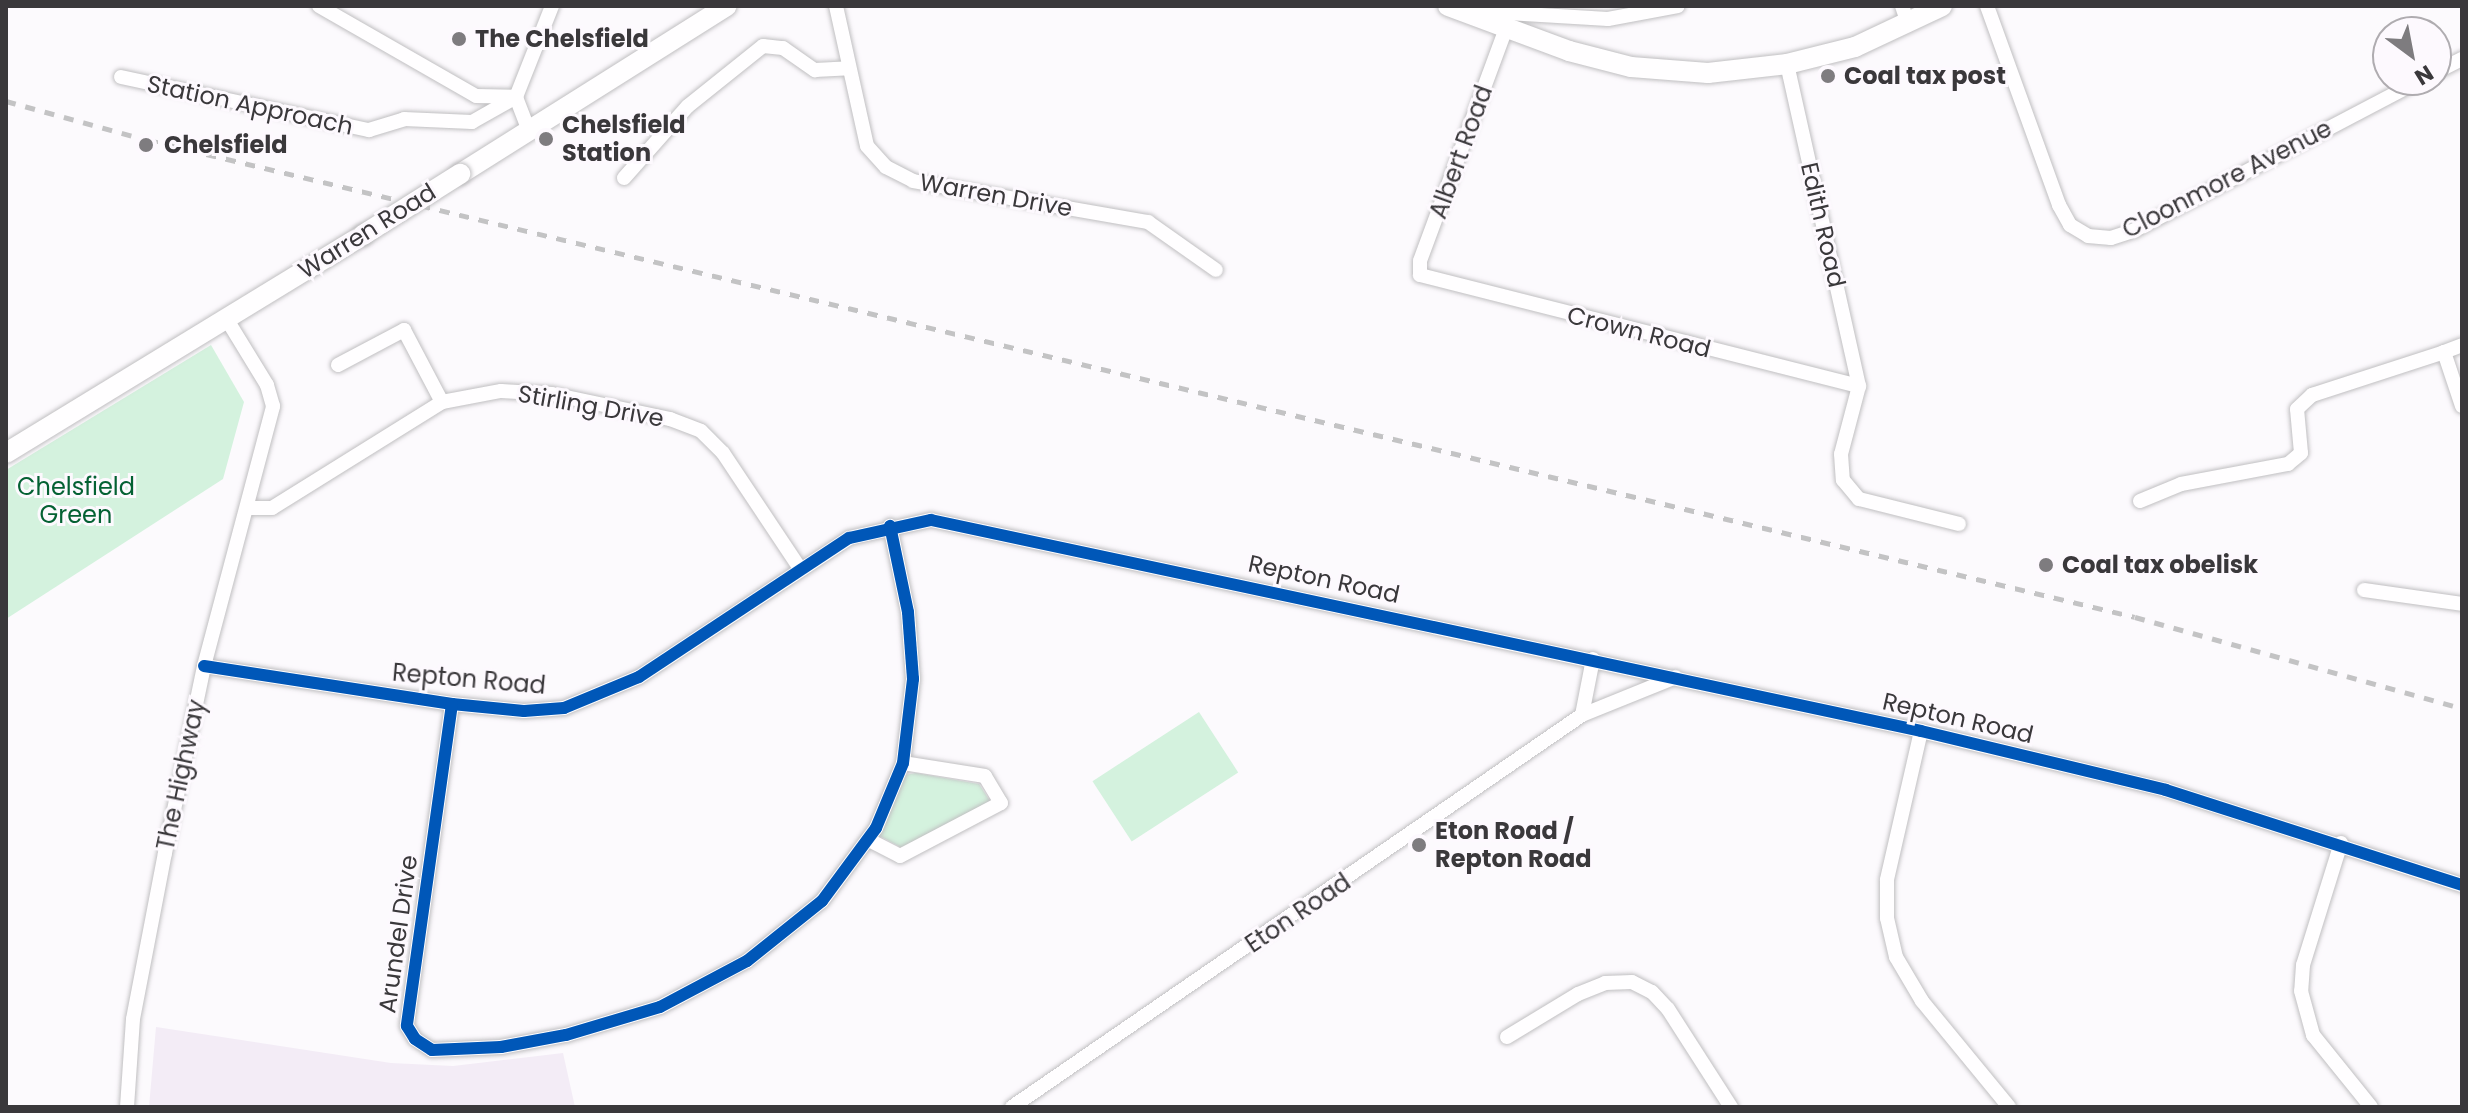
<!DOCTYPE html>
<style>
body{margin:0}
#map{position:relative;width:2468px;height:1113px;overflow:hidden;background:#fcfafd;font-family:Poppins,sans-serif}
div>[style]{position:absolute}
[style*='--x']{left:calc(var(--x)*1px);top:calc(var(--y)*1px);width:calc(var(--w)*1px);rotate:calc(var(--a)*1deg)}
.built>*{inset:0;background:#f3ecf6}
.green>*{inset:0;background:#d4f2de;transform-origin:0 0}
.roads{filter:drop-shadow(0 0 2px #c0bfc1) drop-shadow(0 0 2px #c0bfc1)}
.street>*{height:14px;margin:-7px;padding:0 7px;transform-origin:7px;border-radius:7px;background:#fffeff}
.secondary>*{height:20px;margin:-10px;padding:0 10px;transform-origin:10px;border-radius:10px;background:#fffeff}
.rail>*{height:5px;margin-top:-2.5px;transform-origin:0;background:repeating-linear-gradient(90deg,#c3c3c4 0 10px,transparent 0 20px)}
.bridges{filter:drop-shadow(0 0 2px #c0bfc1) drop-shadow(0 0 2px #c0bfc1)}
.secondary-bridge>*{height:20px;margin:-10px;padding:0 10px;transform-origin:10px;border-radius:10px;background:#fffeff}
.cycleway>*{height:12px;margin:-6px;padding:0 6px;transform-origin:6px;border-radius:6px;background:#0057b8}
.dots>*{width:22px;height:22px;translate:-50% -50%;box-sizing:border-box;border:4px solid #fdf9fe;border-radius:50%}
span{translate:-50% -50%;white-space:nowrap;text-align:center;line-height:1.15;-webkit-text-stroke:6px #fdf9fe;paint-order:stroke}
.poi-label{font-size:24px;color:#3a383b;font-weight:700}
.left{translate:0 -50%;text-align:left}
.street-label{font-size:24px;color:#3a383b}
.park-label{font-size:24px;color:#046133}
.frame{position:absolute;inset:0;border:8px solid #3a383b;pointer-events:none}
.north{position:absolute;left:2372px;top:16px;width:80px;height:80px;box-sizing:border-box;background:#fdf9fe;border:2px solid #afacb0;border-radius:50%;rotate:148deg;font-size:22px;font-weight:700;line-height:32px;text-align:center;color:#3a383b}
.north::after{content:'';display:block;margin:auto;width:28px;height:36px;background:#7e7c7f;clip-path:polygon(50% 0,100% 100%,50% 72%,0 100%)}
</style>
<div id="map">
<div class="built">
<i style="clip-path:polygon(156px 1027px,391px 1063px,453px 1066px,563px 1053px,575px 1107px,149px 1107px)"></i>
</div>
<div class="green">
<i style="clip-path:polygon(211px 345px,244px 402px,223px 479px,6px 619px,6px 470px)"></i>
<i style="left:1199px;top:712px;width:72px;height:127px;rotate:57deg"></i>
<i style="clip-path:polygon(916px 773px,979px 784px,990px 801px,904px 849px,876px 834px,904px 775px)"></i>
</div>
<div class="roads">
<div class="street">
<i style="--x:319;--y:6;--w:181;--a:29.8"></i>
<i style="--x:476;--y:96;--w:39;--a:1"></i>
<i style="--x:836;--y:6;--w:143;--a:77.5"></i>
<i style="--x:867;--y:146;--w:28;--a:48"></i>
<i style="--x:886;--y:167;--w:30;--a:27"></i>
<i style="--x:913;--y:181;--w:239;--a:9.9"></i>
<i style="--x:1148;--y:222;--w:83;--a:35.2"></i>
<i style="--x:1902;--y:6;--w:18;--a:71"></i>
<i style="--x:1987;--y:6;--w:212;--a:70.1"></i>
<i style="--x:2059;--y:205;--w:23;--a:61"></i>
<i style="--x:2070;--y:225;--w:21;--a:31"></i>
<i style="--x:2088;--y:236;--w:23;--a:5"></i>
<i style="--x:2111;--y:238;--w:25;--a:-18"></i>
<i style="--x:2135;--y:230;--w:323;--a:-27.7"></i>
<i style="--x:1474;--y:11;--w:134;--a:3.4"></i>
<i style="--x:1608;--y:19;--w:71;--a:-10.5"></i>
<i style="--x:1505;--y:31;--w:245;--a:110.3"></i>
<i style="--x:1420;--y:261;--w:14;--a:90"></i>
<i style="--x:1420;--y:275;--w:453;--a:14.2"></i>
<i style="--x:1787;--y:64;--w:330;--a:77.4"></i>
<i style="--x:1859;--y:386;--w:70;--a:104.8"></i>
<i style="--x:1841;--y:454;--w:26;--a:86"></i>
<i style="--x:1843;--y:480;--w:25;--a:50"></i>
<i style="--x:1859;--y:499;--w:103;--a:14"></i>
<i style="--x:2436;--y:72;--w:29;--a:-27"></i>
<i style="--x:121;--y:77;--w:254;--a:12.1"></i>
<i style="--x:369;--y:130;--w:37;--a:-17"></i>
<i style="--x:404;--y:119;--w:68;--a:2.5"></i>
<i style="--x:472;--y:122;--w:51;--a:-29.6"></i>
<i style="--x:529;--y:131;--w:36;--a:-111"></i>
<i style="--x:516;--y:97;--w:98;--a:-68.4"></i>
<i style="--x:624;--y:178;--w:96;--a:-48.4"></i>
<i style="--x:688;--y:106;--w:96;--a:-38.7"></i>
<i style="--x:763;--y:46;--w:20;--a:6"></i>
<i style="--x:783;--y:48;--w:39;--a:35"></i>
<i style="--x:815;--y:70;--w:34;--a:-3"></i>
<i style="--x:2444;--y:352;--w:19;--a:-21"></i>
<i style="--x:338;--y:365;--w:75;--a:-27.9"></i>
<i style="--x:404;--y:330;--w:81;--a:62.2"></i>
<i style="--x:2140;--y:501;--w:44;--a:-22.5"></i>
<i style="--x:2181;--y:484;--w:109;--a:-10.6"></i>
<i style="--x:2288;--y:464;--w:17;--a:-40"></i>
<i style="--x:2301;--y:453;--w:44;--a:-95.2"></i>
<i style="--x:2297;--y:409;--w:21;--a:-43"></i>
<i style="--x:2312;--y:395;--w:139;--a:-18"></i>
<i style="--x:2444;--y:352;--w:57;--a:71.6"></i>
<i style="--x:248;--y:508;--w:24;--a:0"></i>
<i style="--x:272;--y:508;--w:200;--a:-31.9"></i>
<i style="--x:442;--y:402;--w:60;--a:-10.6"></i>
<i style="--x:501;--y:391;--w:51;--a:3.4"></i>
<i style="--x:552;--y:394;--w:121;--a:12"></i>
<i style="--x:670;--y:419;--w:33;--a:21"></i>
<i style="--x:701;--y:431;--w:31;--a:45"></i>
<i style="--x:723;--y:453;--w:137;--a:56.3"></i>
<i style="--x:2364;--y:590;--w:99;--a:8.1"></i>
<i style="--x:204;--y:666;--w:251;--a:8.7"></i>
<i style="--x:452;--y:704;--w:72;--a:5.6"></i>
<i style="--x:524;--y:711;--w:40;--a:-4.3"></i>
<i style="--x:564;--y:708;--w:81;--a:-22.5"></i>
<i style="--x:639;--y:677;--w:252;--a:-33.5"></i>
<i style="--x:849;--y:538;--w:84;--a:-12.4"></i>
<i style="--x:931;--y:520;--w:1012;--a:12.03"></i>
<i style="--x:1921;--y:731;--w:252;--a:13.5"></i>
<i style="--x:2166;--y:790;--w:311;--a:17.8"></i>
<i style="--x:452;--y:704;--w:325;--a:98"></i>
<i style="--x:407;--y:1026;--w:15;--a:58"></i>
<i style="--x:415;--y:1039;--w:20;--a:33"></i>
<i style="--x:432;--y:1050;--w:69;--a:-2.5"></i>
<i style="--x:501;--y:1047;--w:66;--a:-10.5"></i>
<i style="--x:566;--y:1035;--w:98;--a:-16.6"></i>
<i style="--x:660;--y:1007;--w:98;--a:-27.9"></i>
<i style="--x:747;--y:961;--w:96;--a:-38.7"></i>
<i style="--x:822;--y:901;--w:91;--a:-53.5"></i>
<i style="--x:876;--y:828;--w:70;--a:-67.4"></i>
<i style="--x:903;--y:763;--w:85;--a:-83.2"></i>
<i style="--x:913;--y:679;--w:67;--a:-94.3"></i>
<i style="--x:908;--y:612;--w:88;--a:-101.8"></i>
<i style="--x:1582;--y:715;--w:57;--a:-78.9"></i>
<i style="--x:1921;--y:731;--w:153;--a:102.9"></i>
<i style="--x:1887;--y:880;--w:38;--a:90"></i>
<i style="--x:1887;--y:918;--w:40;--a:77"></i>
<i style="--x:1896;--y:957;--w:51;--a:59.4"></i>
<i style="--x:1922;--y:1001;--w:137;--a:50.6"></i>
<i style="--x:869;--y:840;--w:35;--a:27"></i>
<i style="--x:900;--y:856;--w:114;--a:-27.7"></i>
<i style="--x:1001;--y:803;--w:31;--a:-121"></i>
<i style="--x:985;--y:776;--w:83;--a:-171"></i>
<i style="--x:2341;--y:843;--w:128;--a:107.3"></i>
<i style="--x:2303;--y:965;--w:26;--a:94"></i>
<i style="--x:2301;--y:991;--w:46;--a:74.7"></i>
<i style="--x:2313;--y:1035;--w:92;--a:51.1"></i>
<i style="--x:1507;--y:1037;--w:83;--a:-31.2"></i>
<i style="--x:1578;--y:994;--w:29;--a:-22"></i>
<i style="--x:1605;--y:983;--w:27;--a:-2"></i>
<i style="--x:1632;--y:982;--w:22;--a:27"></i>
<i style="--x:1652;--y:992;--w:23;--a:47"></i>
<i style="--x:1668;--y:1009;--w:117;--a:57.3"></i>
<i style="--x:127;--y:1107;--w:88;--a:-86.1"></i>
<i style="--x:133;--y:1019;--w:169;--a:-79.1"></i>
<i style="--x:165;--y:853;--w:191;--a:-78.2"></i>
<i style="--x:204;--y:666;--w:269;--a:-75.1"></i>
<i style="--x:273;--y:406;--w:22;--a:-106"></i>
<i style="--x:267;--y:385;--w:79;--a:-121.5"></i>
<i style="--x:1012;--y:1107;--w:692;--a:-34.52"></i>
<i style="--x:1582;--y:715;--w:101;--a:-22"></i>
</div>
<div class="secondary">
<i style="--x:1448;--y:6;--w:129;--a:20.4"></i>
<i style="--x:1569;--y:51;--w:64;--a:14.5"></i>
<i style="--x:1631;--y:67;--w:77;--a:4.5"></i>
<i style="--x:1708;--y:73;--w:80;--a:-6.5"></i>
<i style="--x:1787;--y:64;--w:70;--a:-14"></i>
<i style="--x:1855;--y:47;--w:96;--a:-25.2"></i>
<i style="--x:460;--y:174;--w:315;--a:-32.2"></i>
<i style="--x:6;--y:453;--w:418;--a:-31.4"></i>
</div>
</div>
<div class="rail">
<i style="--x:6;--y:101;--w:147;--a:15.4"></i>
<i style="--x:148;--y:140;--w:2043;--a:13.5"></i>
<i style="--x:2135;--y:617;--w:339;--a:15.6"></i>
</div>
<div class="bridges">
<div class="secondary-bridge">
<i style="--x:363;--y:235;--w:115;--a:-32.2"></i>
</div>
</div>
<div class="cycleway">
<i style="--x:204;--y:666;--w:251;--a:8.7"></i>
<i style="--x:452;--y:704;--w:72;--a:5.6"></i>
<i style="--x:524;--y:711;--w:40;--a:-4.3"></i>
<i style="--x:564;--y:708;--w:81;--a:-22.5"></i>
<i style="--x:639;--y:677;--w:252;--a:-33.5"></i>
<i style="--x:849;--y:538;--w:84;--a:-12.4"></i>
<i style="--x:931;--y:520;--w:1012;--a:12.03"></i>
<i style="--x:1921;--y:731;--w:252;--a:13.5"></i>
<i style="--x:2166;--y:790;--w:311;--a:17.8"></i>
<i style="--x:452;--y:704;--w:325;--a:98"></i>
<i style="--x:407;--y:1026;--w:15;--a:58"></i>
<i style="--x:415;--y:1039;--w:20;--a:33"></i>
<i style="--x:432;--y:1050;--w:69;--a:-2.5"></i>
<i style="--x:501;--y:1047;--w:66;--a:-10.5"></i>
<i style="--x:566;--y:1035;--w:98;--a:-16.6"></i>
<i style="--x:660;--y:1007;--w:98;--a:-27.9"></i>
<i style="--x:747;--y:961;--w:96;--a:-38.7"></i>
<i style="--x:822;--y:901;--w:91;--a:-53.5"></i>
<i style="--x:876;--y:828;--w:70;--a:-67.4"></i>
<i style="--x:903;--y:763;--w:85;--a:-83.2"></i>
<i style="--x:913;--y:679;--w:67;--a:-94.3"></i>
<i style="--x:908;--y:612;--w:88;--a:-101.8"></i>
</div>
<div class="dots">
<i style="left:459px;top:39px;background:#7e7c7f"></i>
<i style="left:1828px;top:76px;background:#7e7c7f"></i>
<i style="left:546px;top:139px;background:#7e7c7f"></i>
<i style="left:146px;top:145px;background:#7e7c7f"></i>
<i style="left:2046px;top:565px;background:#7e7c7f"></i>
<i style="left:1419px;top:845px;background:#7e7c7f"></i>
</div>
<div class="poi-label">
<span class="left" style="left:475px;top:39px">The Chelsfield</span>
<span class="left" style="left:1844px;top:76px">Coal tax post</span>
<span class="left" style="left:562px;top:139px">Chelsfield<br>Station</span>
<span class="left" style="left:164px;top:145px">Chelsfield</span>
<span class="left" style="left:2062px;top:565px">Coal tax obelisk</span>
<span class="left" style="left:1435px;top:845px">Eton Road /<br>Repton Road</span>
</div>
<div class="street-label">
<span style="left:250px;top:105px;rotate:12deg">Station Approach</span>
<span style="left:1461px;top:152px;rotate:-70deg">Albert Road</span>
<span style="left:2227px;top:179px;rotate:-27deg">Cloonmore Avenue</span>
<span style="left:996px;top:195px;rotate:10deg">Warren Drive</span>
<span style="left:1823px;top:225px;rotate:77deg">Edith Road</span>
<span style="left:367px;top:231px;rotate:-32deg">Warren Road</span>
<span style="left:1639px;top:332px;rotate:14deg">Crown Road</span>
<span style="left:591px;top:406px;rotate:10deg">Stirling Drive</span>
<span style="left:1324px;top:579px;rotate:12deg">Repton Road</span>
<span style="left:469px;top:679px;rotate:5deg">Repton Road</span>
<span style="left:1958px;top:718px;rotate:13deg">Repton Road</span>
<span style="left:181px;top:775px;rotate:-78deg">The Highway</span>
<span style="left:1298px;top:913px;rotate:-34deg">Eton Road</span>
<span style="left:398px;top:934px;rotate:-82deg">Arundel Drive</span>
</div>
<div class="park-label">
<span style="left:76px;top:501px">Chelsfield<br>Green</span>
</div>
<div class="frame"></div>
<div class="north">N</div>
</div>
